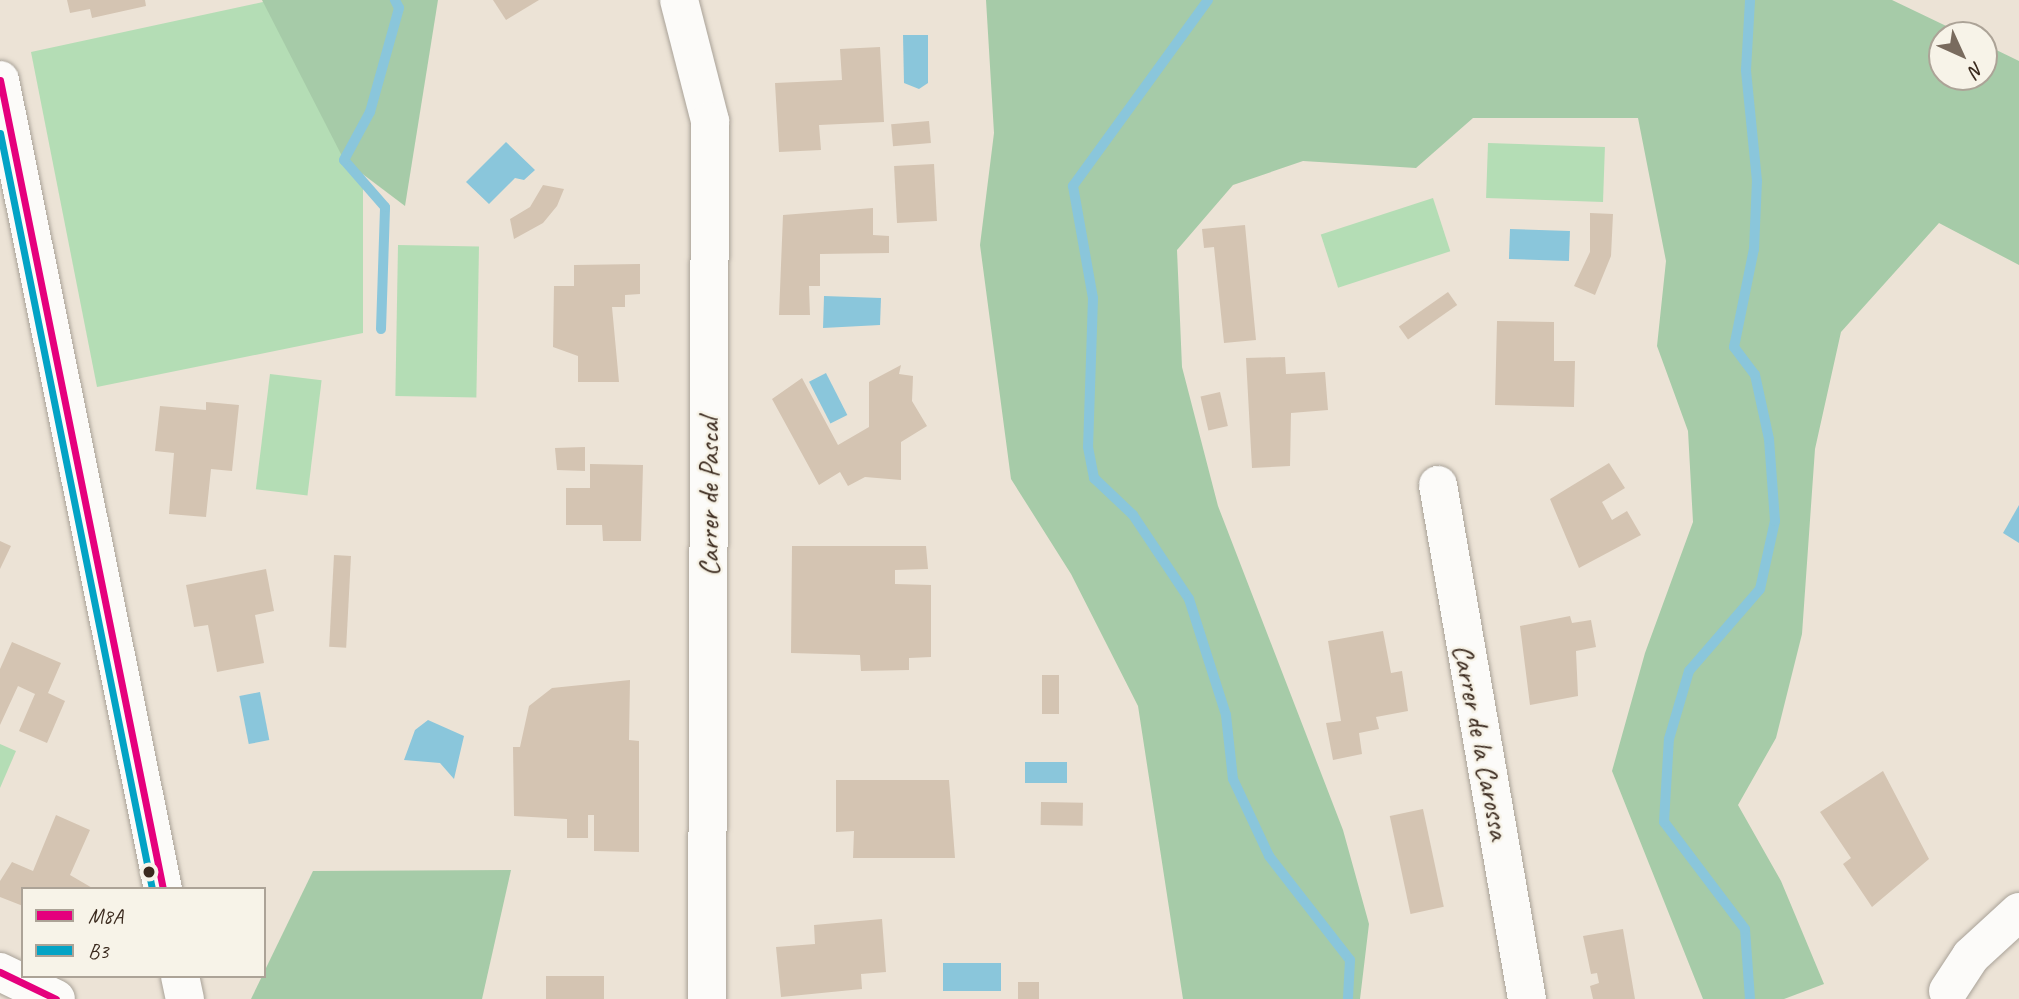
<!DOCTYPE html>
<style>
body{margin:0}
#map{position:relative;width:2019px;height:999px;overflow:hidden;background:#ece3d6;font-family:Caveat,sans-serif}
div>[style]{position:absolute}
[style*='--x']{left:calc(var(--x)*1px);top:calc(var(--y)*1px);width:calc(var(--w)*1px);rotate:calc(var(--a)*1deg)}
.green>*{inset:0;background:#b4ddb5;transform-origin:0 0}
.forest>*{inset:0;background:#a6cba8}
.water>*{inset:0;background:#8ac6db;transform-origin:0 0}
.stream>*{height:10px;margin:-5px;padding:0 5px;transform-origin:5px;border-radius:5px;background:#8ac6db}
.building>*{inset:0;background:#d4c4b2;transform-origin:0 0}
.roads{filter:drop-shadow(0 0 2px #a9a298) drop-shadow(0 0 2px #a9a298)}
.minor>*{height:38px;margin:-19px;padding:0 19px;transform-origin:19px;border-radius:19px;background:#fcfbf9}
.bus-1>*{height:7px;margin:-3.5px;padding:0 3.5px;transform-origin:3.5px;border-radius:3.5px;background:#e5007d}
.bus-2>*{height:7px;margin:-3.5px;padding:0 3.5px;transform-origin:3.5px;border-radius:3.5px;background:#03a3c5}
.dots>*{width:19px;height:19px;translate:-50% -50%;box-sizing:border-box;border:4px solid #f7f3e8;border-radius:50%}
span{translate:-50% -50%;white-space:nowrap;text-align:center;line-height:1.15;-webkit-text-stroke:5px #f7f3e8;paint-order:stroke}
.street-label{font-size:28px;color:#3b2a1e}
.legend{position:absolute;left:21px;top:887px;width:245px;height:91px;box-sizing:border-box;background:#f7f3e8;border:2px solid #aca397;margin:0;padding:9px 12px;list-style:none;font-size:21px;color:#3b2a1e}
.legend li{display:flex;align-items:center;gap:14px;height:35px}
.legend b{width:35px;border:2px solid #aca397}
.north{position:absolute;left:1928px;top:21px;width:70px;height:70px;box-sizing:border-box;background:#f7f3e8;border:2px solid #aca397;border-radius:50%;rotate:135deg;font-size:19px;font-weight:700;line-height:28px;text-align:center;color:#3b2a1e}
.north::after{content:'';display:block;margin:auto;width:24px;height:32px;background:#796b5e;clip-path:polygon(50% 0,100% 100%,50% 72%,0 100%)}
</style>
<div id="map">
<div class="green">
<i style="clip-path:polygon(272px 0,363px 142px,363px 333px,97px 387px,31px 52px)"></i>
<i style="left:1488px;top:143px;width:117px;height:55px;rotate:2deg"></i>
<i style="left:1433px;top:198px;width:56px;height:118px;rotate:72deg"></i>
<i style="left:398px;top:245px;width:81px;height:151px;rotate:1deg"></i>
<i style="left:270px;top:374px;width:52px;height:116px;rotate:7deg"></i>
<i style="clip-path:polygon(0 744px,16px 751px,0 788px)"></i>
</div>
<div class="forest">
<i style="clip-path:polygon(262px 0,438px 0,405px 206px,344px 160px)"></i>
<i style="clip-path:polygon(986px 0,1892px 0,1965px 35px,1942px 35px,1942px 77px,1984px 77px,1984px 44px,2019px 61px,2019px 265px,1939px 223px,1841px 332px,1815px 449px,1802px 634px,1776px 738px,1738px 805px,1781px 881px,1824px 984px,1784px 999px,1703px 999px,1612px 771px,1645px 653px,1693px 522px,1688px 431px,1657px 346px,1666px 261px,1638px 118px,1473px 118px,1416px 168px,1303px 161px,1233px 185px,1177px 250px,1182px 367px,1218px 506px,1343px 830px,1369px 924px,1360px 999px,1183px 999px,1138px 706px,1071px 574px,1011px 479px,980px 245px,994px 133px)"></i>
<i style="clip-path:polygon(511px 870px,482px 999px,251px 999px,313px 871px)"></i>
</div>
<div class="water">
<i style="clip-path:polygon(903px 35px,928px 35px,928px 83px,919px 89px,904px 83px)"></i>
<i style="clip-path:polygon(506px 142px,535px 170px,524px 180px,515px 178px,489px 204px,466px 182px)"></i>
<i style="left:1510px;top:229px;width:60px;height:30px;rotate:2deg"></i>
<i style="clip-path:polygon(824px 296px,881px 298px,880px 325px,823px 328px)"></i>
<i style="left:826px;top:373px;width:47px;height:19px;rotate:63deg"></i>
<i style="clip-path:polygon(2019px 505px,2019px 543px,2003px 533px)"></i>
<i style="left:260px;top:692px;width:49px;height:21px;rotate:79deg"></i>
<i style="clip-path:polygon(428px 720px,464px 736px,454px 779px,440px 763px,404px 760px,415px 730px)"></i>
<i style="left:1025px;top:762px;width:42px;height:21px"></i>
<i style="left:943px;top:963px;width:58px;height:28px"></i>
</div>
<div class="stream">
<i style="--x:1208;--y:0;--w:230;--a:126"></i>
<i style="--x:1073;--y:186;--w:114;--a:79.9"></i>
<i style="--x:1093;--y:298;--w:149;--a:91.9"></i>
<i style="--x:1088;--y:447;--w:32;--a:79"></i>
<i style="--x:1094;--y:478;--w:54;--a:43.5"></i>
<i style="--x:1133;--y:515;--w:101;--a:56.3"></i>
<i style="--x:1189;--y:599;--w:122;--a:72.3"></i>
<i style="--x:1226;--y:715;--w:64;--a:83.8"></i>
<i style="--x:1233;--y:779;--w:85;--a:64.9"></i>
<i style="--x:1269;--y:856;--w:132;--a:52.1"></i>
<i style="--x:1350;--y:960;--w:39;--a:93"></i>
<i style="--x:381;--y:329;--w:122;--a:-88.1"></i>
<i style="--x:385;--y:207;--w:62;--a:-131.1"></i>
<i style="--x:344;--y:160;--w:55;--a:-61.6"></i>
<i style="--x:370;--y:112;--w:108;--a:-74.4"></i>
<i style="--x:399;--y:8;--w:9;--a:-117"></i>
<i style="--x:1750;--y:999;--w:70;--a:-94.1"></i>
<i style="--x:1745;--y:929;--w:134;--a:-127.1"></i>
<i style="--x:1664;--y:822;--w:83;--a:-86.6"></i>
<i style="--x:1669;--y:739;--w:71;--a:-73.6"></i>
<i style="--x:1689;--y:671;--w:108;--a:-49.1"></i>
<i style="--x:1760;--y:589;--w:70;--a:-77.6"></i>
<i style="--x:1775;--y:521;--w:82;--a:-94.2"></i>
<i style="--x:1769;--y:439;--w:66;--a:-102.3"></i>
<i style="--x:1755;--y:375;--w:35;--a:-127"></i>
<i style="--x:1734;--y:347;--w:100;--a:-78.5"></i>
<i style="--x:1754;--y:249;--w:68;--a:-87.5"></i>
<i style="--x:1757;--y:181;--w:112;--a:-95.7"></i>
<i style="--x:1746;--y:70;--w:70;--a:-86.7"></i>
</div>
<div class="building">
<i style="clip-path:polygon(67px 0,145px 0,146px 6px,92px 18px,90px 9px,70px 13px)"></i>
<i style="clip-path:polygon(493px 0,539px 0,506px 20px)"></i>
<i style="clip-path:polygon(880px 47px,884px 122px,819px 125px,821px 150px,779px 152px,775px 83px,842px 80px,840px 49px)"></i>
<i style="left:929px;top:121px;width:22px;height:38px;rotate:85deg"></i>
<i style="left:934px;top:164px;width:57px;height:40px;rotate:87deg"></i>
<i style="clip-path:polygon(543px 185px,564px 189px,557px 206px,543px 223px,514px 239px,510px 219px,530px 207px)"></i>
<i style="clip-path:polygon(873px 208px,873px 235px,889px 236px,889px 253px,820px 254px,820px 286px,809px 286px,810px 315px,779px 315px,783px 215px)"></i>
<i style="clip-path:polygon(1590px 213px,1613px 214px,1611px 256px,1595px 295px,1574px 286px,1590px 252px)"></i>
<i style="clip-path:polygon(1245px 225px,1256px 340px,1224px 343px,1214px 247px,1204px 248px,1202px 229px)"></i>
<i style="clip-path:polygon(640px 264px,640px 294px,625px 295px,625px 307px,612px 307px,619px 382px,578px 382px,578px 356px,553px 347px,554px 286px,574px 286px,574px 265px)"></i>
<i style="left:1448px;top:292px;width:16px;height:60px;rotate:55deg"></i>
<i style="clip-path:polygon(1497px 321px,1554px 322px,1554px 361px,1575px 361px,1574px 407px,1495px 405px)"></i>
<i style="clip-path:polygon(1285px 357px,1286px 374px,1325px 372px,1328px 410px,1291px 413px,1290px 466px,1252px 468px,1246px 358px)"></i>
<i style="clip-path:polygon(901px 365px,899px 374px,913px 376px,912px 401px,927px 426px,901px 442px,901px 480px,865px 477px,848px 486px,840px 472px,819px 485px,772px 399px,802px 378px,838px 445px,869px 427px,869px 382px)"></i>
<i style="left:1220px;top:392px;width:35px;height:20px;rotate:77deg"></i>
<i style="clip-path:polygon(206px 402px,239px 405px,232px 471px,211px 469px,206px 517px,169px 514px,174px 453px,155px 451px,160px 406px,206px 410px)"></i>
<i style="clip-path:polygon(585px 447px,585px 471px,557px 470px,555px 448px)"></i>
<i style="clip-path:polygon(1609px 463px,1625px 488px,1602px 502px,1612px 520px,1627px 511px,1641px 535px,1579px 568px,1550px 499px)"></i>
<i style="clip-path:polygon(590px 464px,643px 465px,641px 541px,603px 541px,602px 525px,566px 525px,566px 488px,590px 488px)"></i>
<i style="clip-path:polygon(0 541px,11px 546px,0 569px)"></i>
<i style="clip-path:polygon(792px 546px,926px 546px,928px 569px,895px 570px,895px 584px,931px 585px,931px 657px,909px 658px,909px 670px,861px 671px,860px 655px,791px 653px)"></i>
<i style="left:334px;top:555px;width:17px;height:92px;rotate:3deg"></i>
<i style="clip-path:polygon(266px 569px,274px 611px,255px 615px,264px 663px,217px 672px,208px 625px,194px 627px,186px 585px)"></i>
<i style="clip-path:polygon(1570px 616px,1572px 623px,1591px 620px,1596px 647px,1576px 651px,1578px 696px,1530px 705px,1520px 626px)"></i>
<i style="clip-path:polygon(1383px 631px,1391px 673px,1402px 671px,1408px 711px,1376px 717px,1379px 729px,1359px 733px,1362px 754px,1333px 760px,1326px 723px,1341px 721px,1328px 641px)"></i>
<i style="clip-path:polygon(12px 642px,61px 663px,48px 693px,65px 701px,47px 743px,19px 731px,35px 694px,18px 686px,0 725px,0 669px)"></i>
<i style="left:1042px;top:675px;width:17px;height:39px"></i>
<i style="clip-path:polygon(630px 680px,629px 740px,639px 741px,639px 852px,594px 851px,594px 815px,588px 815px,588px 838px,567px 838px,567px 819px,514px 816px,513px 747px,520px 747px,529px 706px,552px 688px)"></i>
<i style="clip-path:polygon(1883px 771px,1929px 859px,1872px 907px,1843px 864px,1851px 858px,1820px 812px)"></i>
<i style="clip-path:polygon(836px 780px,949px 780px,955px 858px,853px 858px,854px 831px,836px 832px)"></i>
<i style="left:1041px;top:802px;width:42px;height:23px;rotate:1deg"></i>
<i style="left:1423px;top:809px;width:100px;height:34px;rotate:78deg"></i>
<i style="clip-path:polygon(56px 815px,90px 830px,70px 875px,94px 889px,23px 889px,23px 906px,0 897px,0 881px,12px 862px,33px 871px)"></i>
<i style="clip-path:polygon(882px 919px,886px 972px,861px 974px,862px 989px,781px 997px,776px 947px,815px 944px,814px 925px)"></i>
<i style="clip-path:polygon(1623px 929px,1635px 999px,1593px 999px,1590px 986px,1599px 983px,1597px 973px,1591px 974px,1583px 936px)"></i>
<i style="left:546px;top:976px;width:58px;height:23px"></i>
<i style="left:1018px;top:982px;width:21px;height:17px"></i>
</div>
<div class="roads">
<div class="minor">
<i style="--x:679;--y:0;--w:125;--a:75.6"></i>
<i style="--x:710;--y:121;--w:878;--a:90.2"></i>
<i style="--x:0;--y:80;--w:825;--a:78.61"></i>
<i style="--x:1438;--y:485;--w:522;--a:80.18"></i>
<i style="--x:0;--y:972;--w:62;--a:25.7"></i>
<i style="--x:180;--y:976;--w:24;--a:78"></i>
<i style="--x:1948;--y:991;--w:42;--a:-56.7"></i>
<i style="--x:1971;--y:956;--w:65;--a:-42.5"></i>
</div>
</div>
<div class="bus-1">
<i style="--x:0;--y:80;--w:825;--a:78.61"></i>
<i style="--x:0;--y:972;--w:62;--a:25.7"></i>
</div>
<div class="bus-2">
<i style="--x:0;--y:133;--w:771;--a:78.63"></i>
</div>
<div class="dots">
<i style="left:149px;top:872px;background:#3b2a1e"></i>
</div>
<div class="street-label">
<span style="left:709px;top:497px;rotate:-90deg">Carrer de Pascal</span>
<span style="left:1481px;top:742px;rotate:79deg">Carrer de la Carossa</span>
</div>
<ul class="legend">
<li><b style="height:9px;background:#e5007d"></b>M8A</li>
<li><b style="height:9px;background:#03a3c5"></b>B3</li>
</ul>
<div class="north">N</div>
</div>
